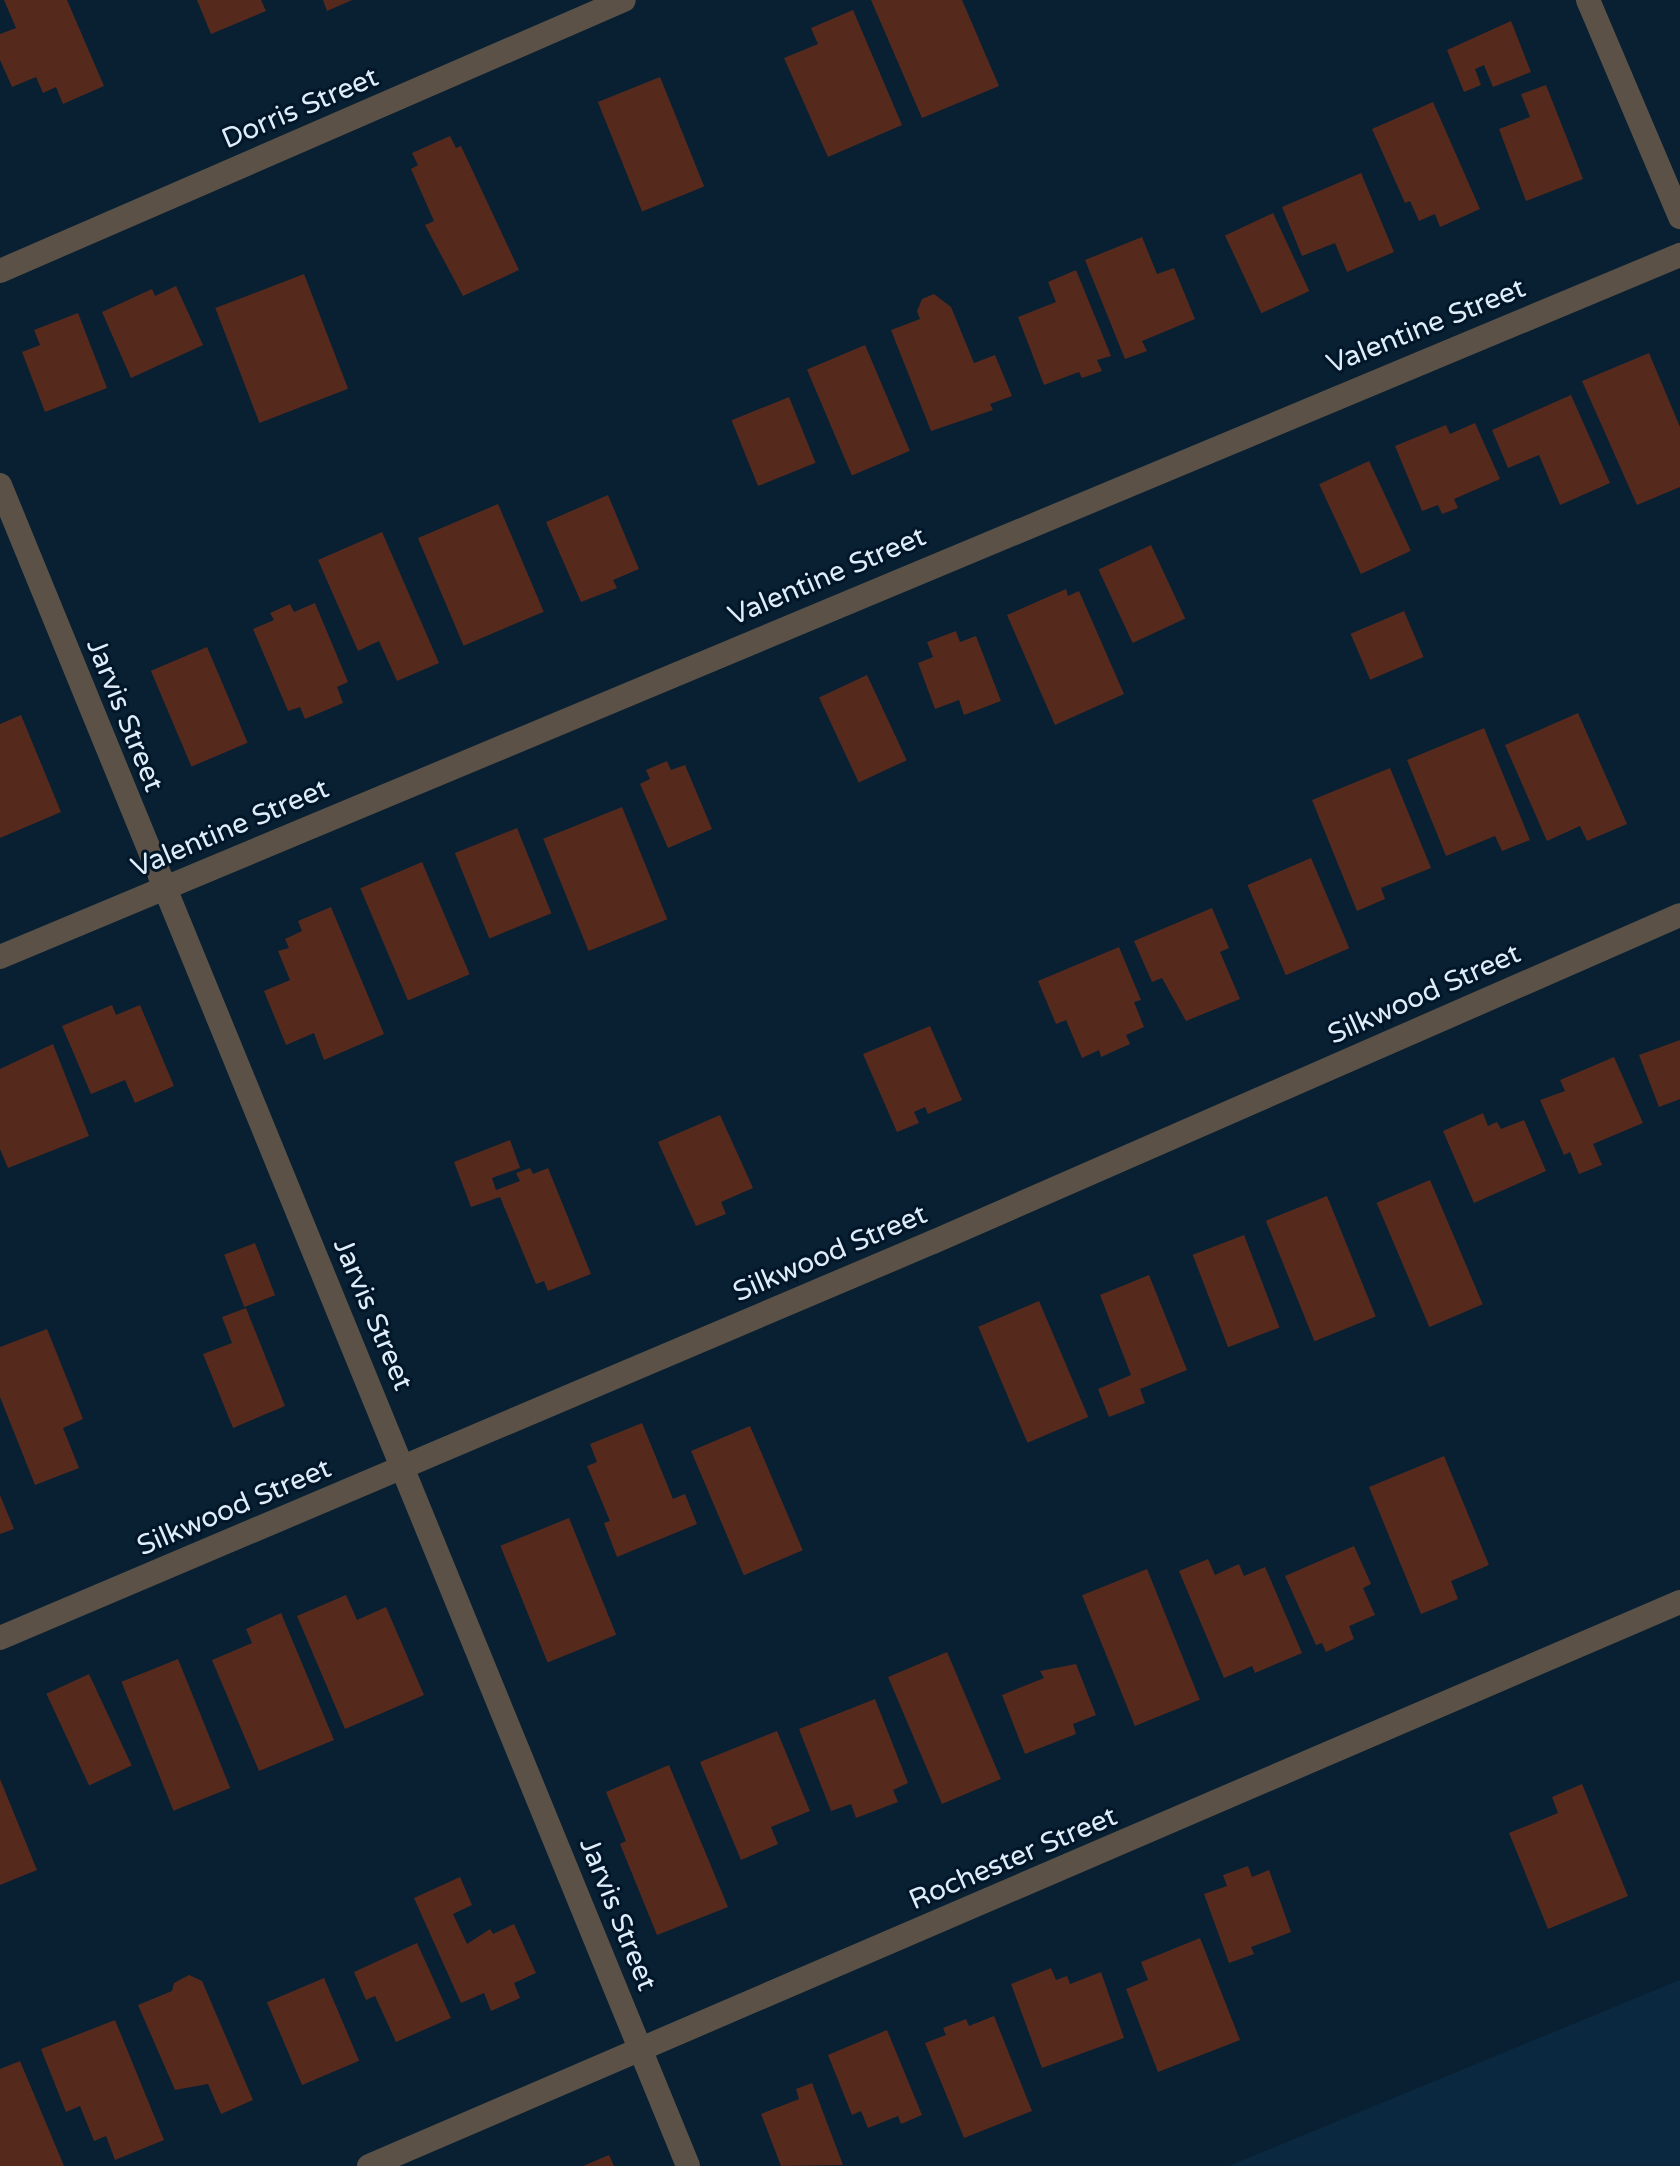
<!DOCTYPE html>
<style>
body{margin:0}
#map{position:relative;width:1680px;height:2166px;overflow:hidden;background:#082032;font-family:"Varela Round",sans-serif}
div>[style]{position:absolute}
[style*='--x']{left:calc(var(--x)*1px);top:calc(var(--y)*1px);width:calc(var(--w)*1px);rotate:calc(var(--a)*1deg)}
.built>*{inset:0;background:#0a2940}
.building>*{inset:0;background:#56291d;transform-origin:0 0}
.minor>*{height:24px;margin:-12px;padding:0 12px;transform-origin:12px;border-radius:12px;background:#5b5147}
span{translate:-50% -50%;white-space:nowrap;text-align:center;line-height:1.15;-webkit-text-stroke:6px #011628;paint-order:stroke}
.street-label{font-size:28px;color:#deedf9}
</style>
<div id="map">
<div class="built">
<i style="clip-path:polygon(1680px 1980px,1680px 2166px,1229px 2166px)"></i>
</div>
<div class="building">
<i style="clip-path:polygon(4px 0,67px 0,104px 86px,63px 104px,56px 87px,43px 93px,36px 77px,12px 87px,0 60px,0 34px,16px 28px)"></i>
<i style="clip-path:polygon(197px 0,261px 0,266px 11px,211px 34px)"></i>
<i style="clip-path:polygon(323px 0,352px 0,327px 11px)"></i>
<i style="clip-path:polygon(871px 0,962px 0,999px 86px,922px 118px)"></i>
<i style="clip-path:polygon(853px 10px,902px 125px,828px 157px,784px 58px,818px 44px,811px 28px)"></i>
<i style="clip-path:polygon(1511px 21px,1531px 72px,1493px 87px,1484px 65px,1475px 69px,1481px 85px,1464px 92px,1447px 50px)"></i>
<i style="left:660px;top:77px;width:118px;height:67px;rotate:68deg"></i>
<i style="clip-path:polygon(1546px 85px,1583px 179px,1526px 201px,1499px 129px,1530px 117px,1521px 94px)"></i>
<i style="clip-path:polygon(1433px 102px,1480px 209px,1440px 227px,1435px 214px,1419px 221px,1410px 201px,1405px 203px,1372px 129px)"></i>
<i style="clip-path:polygon(450px 136px,456px 148px,461px 146px,519px 270px,463px 296px,425px 225px,434px 221px,411px 169px,418px 165px,412px 153px)"></i>
<i style="clip-path:polygon(1361px 173px,1394px 252px,1347px 272px,1335px 243px,1302px 256px,1282px 207px)"></i>
<i style="left:1273px;top:213px;width:86px;height:53px;rotate:65deg"></i>
<i style="clip-path:polygon(1142px 237px,1157px 274px,1174px 268px,1195px 319px,1142px 341px,1147px 351px,1125px 359px,1085px 260px)"></i>
<i style="clip-path:polygon(1076px 270px,1111px 356px,1097px 360px,1102px 371px,1082px 378px,1079px 372px,1044px 385px,1018px 317px,1056px 302px,1048px 282px)"></i>
<i style="left:304px;top:274px;width:123px;height:95px;rotate:69deg"></i>
<i style="clip-path:polygon(176px 286px,203px 345px,131px 378px,102px 312px,152px 289px,155px 296px)"></i>
<i style="clip-path:polygon(934px 294px,951px 307px,974px 363px,995px 355px,1012px 396px,990px 404px,993px 410px,931px 431px,891px 330px,920px 319px,917px 311px,922px 299px)"></i>
<i style="clip-path:polygon(78px 313px,107px 388px,45px 412px,22px 352px,40px 345px,34px 330px)"></i>
<i style="left:865px;top:345px;width:115px;height:63px;rotate:67deg"></i>
<i style="clip-path:polygon(1649px 353px,1680px 427px,1680px 487px,1637px 505px,1582px 381px)"></i>
<i style="clip-path:polygon(1571px 395px,1610px 483px,1560px 505px,1539px 455px,1508px 468px,1492px 430px)"></i>
<i style="left:789px;top:397px;width:71px;height:62px;rotate:68deg"></i>
<i style="clip-path:polygon(1475px 423px,1500px 479px,1454px 499px,1458px 508px,1442px 514px,1438px 505px,1422px 511px,1395px 446px,1446px 425px,1450px 434px)"></i>
<i style="left:1369px;top:461px;width:99px;height:55px;rotate:65deg"></i>
<i style="clip-path:polygon(608px 495px,639px 569px,613px 580px,617px 588px,581px 602px,546px 522px)"></i>
<i style="left:498px;top:504px;width:117px;height:87px;rotate:67deg"></i>
<i style="clip-path:polygon(382px 532px,439px 663px,397px 681px,379px 641px,358px 651px,318px 560px)"></i>
<i style="left:1151px;top:545px;width:81px;height:58px;rotate:65deg"></i>
<i style="clip-path:polygon(1066px 589px,1068px 596px,1079px 591px,1124px 694px,1055px 725px,1007px 615px)"></i>
<i style="clip-path:polygon(315px 603px,348px 682px,337px 687px,343px 703px,305px 719px,300px 707px,288px 711px,253px 629px,274px 620px,270px 613px,290px 604px,294px 612px)"></i>
<i style="left:1404px;top:611px;width:50px;height:58px;rotate:67deg"></i>
<i style="clip-path:polygon(956px 631px,960px 642px,976px 636px,1001px 701px,964px 715px,959px 700px,935px 709px,918px 663px,933px 657px,927px 642px)"></i>
<i style="left:207px;top:647px;width:104px;height:61px;rotate:67deg"></i>
<i style="left:867px;top:675px;width:94px;height:53px;rotate:65deg"></i>
<i style="clip-path:polygon(1578px 713px,1627px 824px,1587px 841px,1580px 826px,1547px 841px,1505px 745px)"></i>
<i style="clip-path:polygon(21px 715px,61px 812px,0 838px,0 724px)"></i>
<i style="clip-path:polygon(1484px 728px,1530px 840px,1502px 851px,1495px 836px,1446px 856px,1407px 760px)"></i>
<i style="clip-path:polygon(667px 761px,671px 770px,685px 765px,712px 829px,668px 848px,640px 784px,650px 779px,646px 770px)"></i>
<i style="clip-path:polygon(1390px 768px,1431px 868px,1381px 888px,1385px 899px,1357px 911px,1312px 800px)"></i>
<i style="left:622px;top:807px;width:121px;height:85px;rotate:68deg"></i>
<i style="left:517px;top:828px;width:92px;height:67px;rotate:68deg"></i>
<i style="left:1311px;top:858px;width:98px;height:69px;rotate:67deg"></i>
<i style="left:422px;top:862px;width:122px;height:67px;rotate:67deg"></i>
<i style="clip-path:polygon(331px 907px,384px 1034px,324px 1060px,314px 1033px,286px 1045px,264px 991px,290px 980px,278px 951px,289px 948px,285px 939px,302px 931px,298px 921px)"></i>
<i style="clip-path:polygon(1212px 908px,1229px 948px,1220px 952px,1240px 999px,1186px 1021px,1162px 978px,1152px 982px,1134px 941px)"></i>
<i style="clip-path:polygon(1119px 947px,1141px 1000px,1134px 1002px,1144px 1027px,1126px 1035px,1130px 1044px,1101px 1057px,1099px 1050px,1082px 1058px,1066px 1020px,1056px 1024px,1038px 981px)"></i>
<i style="clip-path:polygon(112px 1005px,116px 1015px,140px 1005px,174px 1086px,135px 1103px,125px 1080px,91px 1094px,62px 1026px)"></i>
<i style="clip-path:polygon(930px 1026px,962px 1100px,928px 1114px,925px 1107px,914px 1112px,919px 1123px,897px 1132px,863px 1054px)"></i>
<i style="clip-path:polygon(1680px 1040px,1680px 1099px,1659px 1107px,1639px 1055px)"></i>
<i style="clip-path:polygon(53px 1044px,89px 1136px,8px 1168px,0 1149px,0 1069px)"></i>
<i style="clip-path:polygon(1614px 1057px,1643px 1123px,1593px 1144px,1602px 1165px,1579px 1174px,1570px 1152px,1564px 1155px,1540px 1100px,1565px 1091px,1560px 1080px)"></i>
<i style="clip-path:polygon(1483px 1113px,1488px 1126px,1497px 1122px,1501px 1129px,1524px 1120px,1546px 1171px,1474px 1203px,1443px 1131px)"></i>
<i style="clip-path:polygon(720px 1115px,753px 1188px,721px 1202px,726px 1214px,696px 1226px,658px 1142px)"></i>
<i style="clip-path:polygon(510px 1140px,520px 1168px,492px 1178px,496px 1190px,520px 1181px,516px 1173px,530px 1168px,533px 1174px,548px 1168px,591px 1274px,548px 1291px,544px 1281px,536px 1284px,500px 1197px,471px 1207px,454px 1162px)"></i>
<i style="left:1430px;top:1180px;width:135px;height:58px;rotate:67deg"></i>
<i style="left:1327px;top:1196px;width:130px;height:66px;rotate:68deg"></i>
<i style="left:1244px;top:1235px;width:99px;height:55px;rotate:69deg"></i>
<i style="left:255px;top:1243px;width:56px;height:33px;rotate:69deg"></i>
<i style="clip-path:polygon(1149px 1275px,1187px 1370px,1140px 1389px,1145px 1403px,1109px 1417px,1098px 1389px,1131px 1375px,1100px 1295px)"></i>
<i style="left:1039px;top:1301px;width:126px;height:66px;rotate:67deg"></i>
<i style="clip-path:polygon(246px 1308px,285px 1406px,233px 1428px,203px 1354px,232px 1343px,222px 1317px)"></i>
<i style="clip-path:polygon(47px 1329px,83px 1419px,63px 1428px,79px 1468px,35px 1485px,0 1397px,0 1347px)"></i>
<i style="clip-path:polygon(642px 1423px,673px 1499px,685px 1494px,697px 1524px,617px 1557px,604px 1523px,610px 1521px,587px 1466px,597px 1462px,590px 1444px)"></i>
<i style="left:750px;top:1426px;width:135px;height:64px;rotate:67deg"></i>
<i style="clip-path:polygon(1444px 1456px,1489px 1565px,1451px 1581px,1458px 1599px,1421px 1614px,1369px 1487px)"></i>
<i style="clip-path:polygon(0 1495px,14px 1529px,0 1534px)"></i>
<i style="left:569px;top:1518px;width:126px;height:74px;rotate:68deg"></i>
<i style="clip-path:polygon(1354px 1546px,1371px 1584px,1363px 1588px,1375px 1615px,1349px 1626px,1354px 1639px,1326px 1652px,1322px 1643px,1316px 1645px,1285px 1576px)"></i>
<i style="clip-path:polygon(1208px 1559px,1215px 1575px,1239px 1564px,1244px 1576px,1265px 1567px,1302px 1653px,1255px 1673px,1252px 1666px,1224px 1678px,1179px 1571px)"></i>
<i style="left:1147px;top:1569px;width:141px;height:70px;rotate:68deg"></i>
<i style="clip-path:polygon(346px 1595px,357px 1620px,386px 1607px,424px 1695px,345px 1729px,297px 1616px)"></i>
<i style="clip-path:polygon(281px 1613px,334px 1740px,259px 1771px,212px 1660px,252px 1643px,246px 1629px)"></i>
<i style="left:947px;top:1652px;width:138px;height:64px;rotate:67deg"></i>
<i style="left:178px;top:1659px;width:139px;height:61px;rotate:68deg"></i>
<i style="clip-path:polygon(1076px 1664px,1096px 1715px,1073px 1724px,1076px 1734px,1025px 1754px,1002px 1695px,1044px 1678px,1040px 1671px)"></i>
<i style="left:89px;top:1674px;width:101px;height:47px;rotate:65deg"></i>
<i style="clip-path:polygon(875px 1699px,908px 1783px,893px 1790px,898px 1802px,856px 1818px,851px 1804px,831px 1811px,799px 1729px)"></i>
<i style="clip-path:polygon(777px 1731px,810px 1811px,771px 1827px,778px 1844px,741px 1860px,700px 1762px)"></i>
<i style="clip-path:polygon(669px 1765px,728px 1907px,657px 1935px,620px 1844px,626px 1841px,606px 1792px)"></i>
<i style="clip-path:polygon(0 1779px,37px 1870px,0 1885px)"></i>
<i style="clip-path:polygon(1582px 1784px,1628px 1896px,1548px 1929px,1509px 1833px,1558px 1813px,1552px 1797px)"></i>
<i style="clip-path:polygon(1248px 1866px,1252px 1877px,1269px 1870px,1291px 1932px,1251px 1947px,1254px 1954px,1229px 1963px,1204px 1894px,1227px 1886px,1223px 1875px)"></i>
<i style="clip-path:polygon(460px 1877px,472px 1905px,453px 1914px,467px 1944px,490px 1929px,493px 1934px,514px 1924px,536px 1973px,514px 1983px,520px 1998px,491px 2011px,484px 1993px,461px 2003px,414px 1898px)"></i>
<i style="clip-path:polygon(1200px 1938px,1240px 2040px,1158px 2072px,1126px 1989px,1148px 1980px,1141px 1962px)"></i>
<i style="clip-path:polygon(417px 1943px,451px 2018px,396px 2042px,375px 1996px,366px 2000px,354px 1972px)"></i>
<i style="clip-path:polygon(1051px 1968px,1056px 1980px,1067px 1976px,1070px 1984px,1101px 1972px,1124px 2038px,1042px 2068px,1011px 1984px)"></i>
<i style="clip-path:polygon(189px 1975px,202px 1981px,253px 2100px,221px 2114px,208px 2084px,175px 2090px,138px 2005px,172px 1991px,174px 1983px)"></i>
<i style="left:324px;top:1978px;width:90px;height:62px;rotate:67deg"></i>
<i style="clip-path:polygon(994px 2016px,1032px 2111px,964px 2138px,925px 2043px,946px 2035px,943px 2028px,966px 2019px,969px 2026px)"></i>
<i style="clip-path:polygon(115px 2020px,164px 2140px,115px 2160px,106px 2136px,94px 2141px,80px 2106px,66px 2112px,41px 2049px)"></i>
<i style="clip-path:polygon(887px 2030px,922px 2115px,901px 2124px,898px 2116px,868px 2128px,861px 2111px,852px 2115px,828px 2055px)"></i>
<i style="clip-path:polygon(20px 2061px,64px 2166px,0 2166px,0 2069px)"></i>
<i style="clip-path:polygon(812px 2083px,843px 2165px,781px 2166px,761px 2114px,799px 2099px,796px 2089px)"></i>
<i style="clip-path:polygon(609px 2155px,614px 2166px,583px 2166px)"></i>
</div>
<div class="minor">
<i style="--x:1588;--y:0;--w:236;--a:67"></i>
<i style="--x:0;--y:271;--w:680;--a:-23.48"></i>
<i style="--x:0;--y:485;--w:1816;--a:67.74"></i>
<i style="--x:0;--y:957;--w:1821;--a:-22.68"></i>
<i style="--x:0;--y:1638;--w:1014;--a:-23"></i>
<i style="--x:933;--y:1242;--w:815;--a:-23.64"></i>
<i style="--x:369;--y:2166;--w:1427;--a:-23.28"></i>
</div>
<div class="street-label">
<span style="left:300px;top:108px;rotate:-23deg">Dorris Street</span>
<span style="left:1426px;top:326px;rotate:-22deg">Valentine Street</span>
<span style="left:827px;top:576px;rotate:-23deg">Valentine Street</span>
<span style="left:125px;top:715px;rotate:68deg">Jarvis Street</span>
<span style="left:230px;top:828px;rotate:-23deg">Valentine Street</span>
<span style="left:1424px;top:994px;rotate:-24deg">Silkwood Street</span>
<span style="left:830px;top:1253px;rotate:-23deg">Silkwood Street</span>
<span style="left:373px;top:1314px;rotate:67deg">Jarvis Street</span>
<span style="left:234px;top:1507px;rotate:-23deg">Silkwood Street</span>
<span style="left:1013px;top:1858px;rotate:-23deg">Rochester Street</span>
<span style="left:618px;top:1914px;rotate:68deg">Jarvis Street</span>
</div>
</div>
